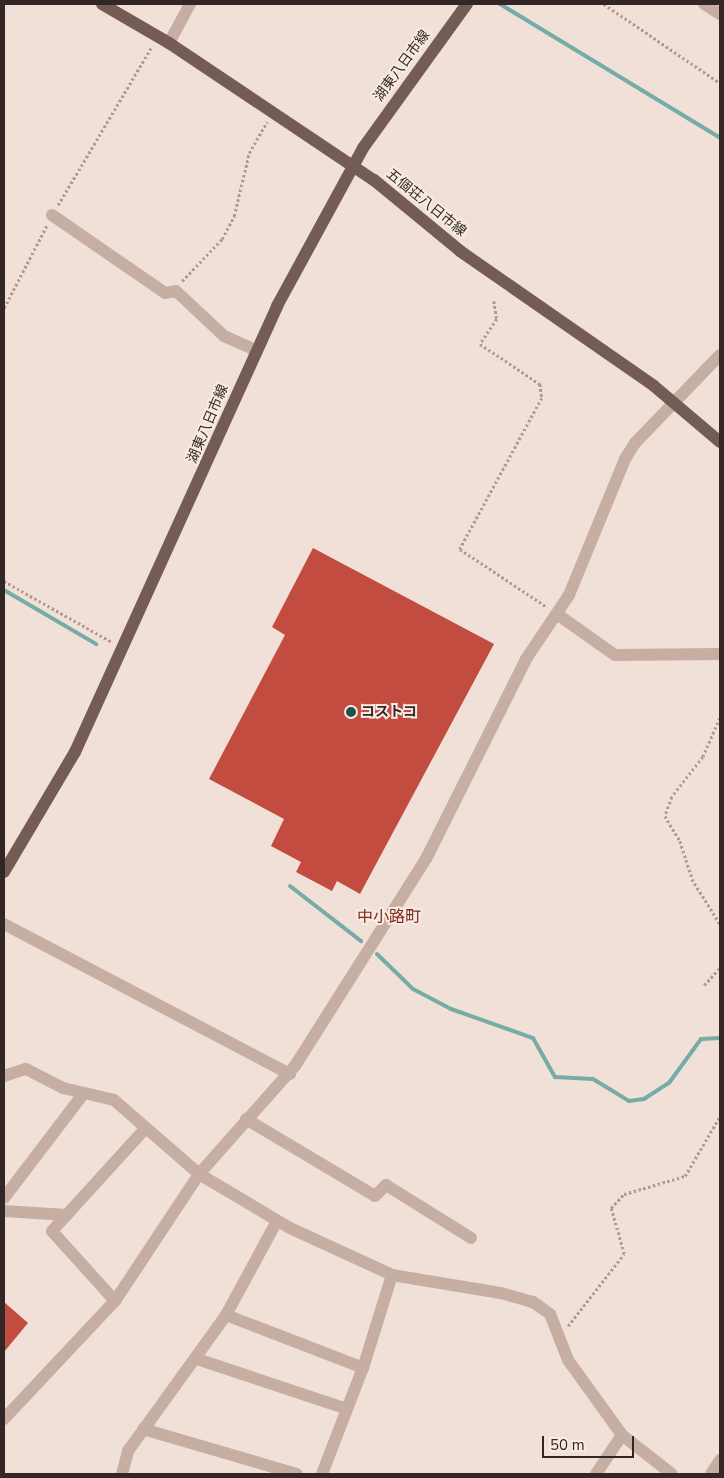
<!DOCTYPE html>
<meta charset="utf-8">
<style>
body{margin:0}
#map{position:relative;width:724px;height:1478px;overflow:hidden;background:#f0e0d7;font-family:"Nunito Sans","Noto Sans JP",sans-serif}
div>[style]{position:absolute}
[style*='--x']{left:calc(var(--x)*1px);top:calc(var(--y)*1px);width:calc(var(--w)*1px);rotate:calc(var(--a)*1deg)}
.stream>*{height:4px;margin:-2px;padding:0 2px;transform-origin:2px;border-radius:2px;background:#76aca6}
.building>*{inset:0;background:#c34c41}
.path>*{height:2.5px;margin-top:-1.25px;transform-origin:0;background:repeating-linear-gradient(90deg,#b3988e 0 2.5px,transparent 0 5px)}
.minor>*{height:12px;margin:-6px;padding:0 6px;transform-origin:6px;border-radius:6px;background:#c7aea3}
.major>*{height:12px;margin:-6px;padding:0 6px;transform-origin:6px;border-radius:6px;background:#745b56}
.dots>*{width:14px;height:14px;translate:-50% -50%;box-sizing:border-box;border:2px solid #f8ebe2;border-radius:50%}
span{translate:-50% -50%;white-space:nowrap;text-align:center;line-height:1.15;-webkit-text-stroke:4px #f8ebe2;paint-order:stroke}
.street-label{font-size:14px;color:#322725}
.poi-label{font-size:14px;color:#322725;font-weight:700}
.left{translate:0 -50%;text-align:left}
.quarter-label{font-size:16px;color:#7f2820}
.frame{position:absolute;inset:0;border:5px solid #322725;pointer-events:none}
.scale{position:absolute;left:542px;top:1436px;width:92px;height:22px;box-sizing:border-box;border:2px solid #322725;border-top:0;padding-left:6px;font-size:15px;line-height:18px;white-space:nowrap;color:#322725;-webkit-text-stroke:4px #f8ebe2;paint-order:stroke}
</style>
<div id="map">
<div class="stream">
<i style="--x:500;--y:4;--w:258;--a:31.3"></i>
<i style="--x:4;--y:590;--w:107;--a:30.4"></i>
<i style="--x:290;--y:886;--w:90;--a:37.8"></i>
<i style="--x:377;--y:954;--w:50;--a:44.2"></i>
<i style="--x:413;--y:989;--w:43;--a:27.8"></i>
<i style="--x:451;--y:1009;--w:87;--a:19.5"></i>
<i style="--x:533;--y:1038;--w:45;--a:60.6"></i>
<i style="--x:555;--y:1077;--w:38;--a:3"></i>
<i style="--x:593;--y:1079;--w:42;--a:31.4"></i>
<i style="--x:629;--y:1101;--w:15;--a:-8"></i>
<i style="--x:644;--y:1099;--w:30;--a:-33"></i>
<i style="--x:669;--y:1083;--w:54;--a:-54"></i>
<i style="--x:701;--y:1039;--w:19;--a:-3"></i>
</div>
<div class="building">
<i style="clip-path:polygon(313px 548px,494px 644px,360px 894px,337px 881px,332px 891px,296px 872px,301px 862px,271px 846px,284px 819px,209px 779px,285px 635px,272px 627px)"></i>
<i style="clip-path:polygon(4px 1302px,28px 1323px,4px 1352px)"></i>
</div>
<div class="path">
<i style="--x:604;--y:4;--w:140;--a:34.3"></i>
<i style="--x:58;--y:205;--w:185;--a:-59.4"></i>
<i style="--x:182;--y:281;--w:58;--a:-46.4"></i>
<i style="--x:222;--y:239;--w:26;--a:-62"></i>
<i style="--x:234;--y:216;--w:65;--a:-76.6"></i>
<i style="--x:249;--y:153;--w:36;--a:-60"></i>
<i style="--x:494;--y:301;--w:18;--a:81"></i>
<i style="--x:497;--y:319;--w:30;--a:124"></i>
<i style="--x:480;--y:344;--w:72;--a:33.7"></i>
<i style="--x:540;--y:384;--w:14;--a:82"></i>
<i style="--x:542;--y:398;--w:172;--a:118.5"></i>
<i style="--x:460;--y:549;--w:105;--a:33.7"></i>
<i style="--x:4;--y:308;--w:93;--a:-62.6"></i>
<i style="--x:4;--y:581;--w:124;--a:29.5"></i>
<i style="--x:720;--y:718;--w:43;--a:113.6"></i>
<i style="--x:703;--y:757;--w:51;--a:127.8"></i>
<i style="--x:672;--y:797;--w:20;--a:110"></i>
<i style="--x:665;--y:816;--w:29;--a:59"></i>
<i style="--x:680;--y:841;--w:40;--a:72"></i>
<i style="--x:692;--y:879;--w:53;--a:58.1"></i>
<i style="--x:704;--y:985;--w:23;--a:-47"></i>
<i style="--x:568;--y:1326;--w:91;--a:-52.1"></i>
<i style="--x:624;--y:1254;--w:48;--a:-105.8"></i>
<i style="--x:611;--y:1208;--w:19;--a:-47"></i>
<i style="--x:624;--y:1194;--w:64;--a:-16.4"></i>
<i style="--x:685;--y:1176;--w:69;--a:-59.7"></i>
</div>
<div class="minor">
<i style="--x:704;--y:4;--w:19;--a:32"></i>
<i style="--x:169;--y:43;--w:44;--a:-61.7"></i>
<i style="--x:52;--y:215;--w:137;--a:34.6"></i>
<i style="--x:165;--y:293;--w:11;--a:-10"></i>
<i style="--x:176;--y:291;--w:66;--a:43.2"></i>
<i style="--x:224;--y:336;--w:35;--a:24"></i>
<i style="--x:557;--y:614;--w:71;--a:35.3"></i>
<i style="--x:615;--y:655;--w:105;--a:-0.5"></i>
<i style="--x:4;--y:924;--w:323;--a:27.7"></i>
<i style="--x:4;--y:1076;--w:23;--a:-18"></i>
<i style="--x:26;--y:1069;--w:42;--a:27.2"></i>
<i style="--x:63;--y:1088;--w:52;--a:13.2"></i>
<i style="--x:114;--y:1100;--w:113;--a:41"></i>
<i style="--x:199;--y:1174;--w:106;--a:30.7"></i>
<i style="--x:290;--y:1228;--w:112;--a:24.7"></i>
<i style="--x:392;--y:1275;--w:110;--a:9.4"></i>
<i style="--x:501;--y:1293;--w:33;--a:16"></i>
<i style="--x:533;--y:1302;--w:21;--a:35"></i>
<i style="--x:550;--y:1314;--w:49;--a:68.6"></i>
<i style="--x:568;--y:1360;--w:92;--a:54.2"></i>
<i style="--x:246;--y:1119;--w:150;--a:30.8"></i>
<i style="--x:375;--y:1196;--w:16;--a:-45"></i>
<i style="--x:386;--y:1185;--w:100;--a:31.9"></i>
<i style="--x:4;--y:1198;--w:132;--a:-52.7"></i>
<i style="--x:4;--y:1211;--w:63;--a:3.6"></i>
<i style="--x:115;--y:1301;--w:94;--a:-132"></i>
<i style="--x:52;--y:1231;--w:137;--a:-47.7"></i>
<i style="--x:226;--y:1315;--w:147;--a:21.1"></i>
<i style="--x:197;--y:1359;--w:158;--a:18.4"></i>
<i style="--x:4;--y:1419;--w:162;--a:-46.8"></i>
<i style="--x:115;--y:1301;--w:152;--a:-56.5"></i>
<i style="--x:199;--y:1174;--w:144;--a:-48.4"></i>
<i style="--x:295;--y:1066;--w:245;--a:-57.7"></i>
<i style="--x:426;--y:859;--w:224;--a:-63.4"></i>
<i style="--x:526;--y:659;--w:77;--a:-56.1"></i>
<i style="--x:569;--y:595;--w:147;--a:-67.6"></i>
<i style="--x:625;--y:459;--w:19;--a:-58"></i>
<i style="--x:635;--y:443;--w:122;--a:-46"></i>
<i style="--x:143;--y:1429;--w:160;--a:16.3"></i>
<i style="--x:122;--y:1474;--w:24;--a:-75"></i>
<i style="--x:128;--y:1451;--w:168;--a:-54.2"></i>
<i style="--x:226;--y:1315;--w:107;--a:-61.5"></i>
<i style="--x:322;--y:1474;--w:114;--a:-68.9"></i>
<i style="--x:363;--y:1368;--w:97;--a:-72.7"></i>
<i style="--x:596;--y:1474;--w:47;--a:-56.3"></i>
<i style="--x:622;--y:1435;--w:63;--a:38"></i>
<i style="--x:711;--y:1474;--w:17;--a:-57"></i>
</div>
<div class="major">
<i style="--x:102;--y:4;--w:78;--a:30.2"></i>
<i style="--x:169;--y:43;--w:247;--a:33.8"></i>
<i style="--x:374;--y:180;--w:112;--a:39.5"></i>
<i style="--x:460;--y:251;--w:236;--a:34.8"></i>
<i style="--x:654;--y:386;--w:87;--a:40.3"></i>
<i style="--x:4;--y:872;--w:139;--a:-59.4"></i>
<i style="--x:75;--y:752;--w:490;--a:-65.6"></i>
<i style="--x:277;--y:306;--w:180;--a:-61.4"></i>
<i style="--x:363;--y:148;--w:178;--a:-54.2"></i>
</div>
<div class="dots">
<i style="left:351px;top:712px;background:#1c534d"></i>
</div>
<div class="street-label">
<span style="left:402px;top:66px;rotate:-54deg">湖東八日市線</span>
<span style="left:426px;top:203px;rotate:39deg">五個荘八日市線</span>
<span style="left:208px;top:424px;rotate:-67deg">湖東八日市線</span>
</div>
<div class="poi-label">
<span class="left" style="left:361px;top:712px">コストコ</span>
</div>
<div class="quarter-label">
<span style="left:389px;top:917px">中小路町</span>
</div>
<div class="frame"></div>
<div class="scale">50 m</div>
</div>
